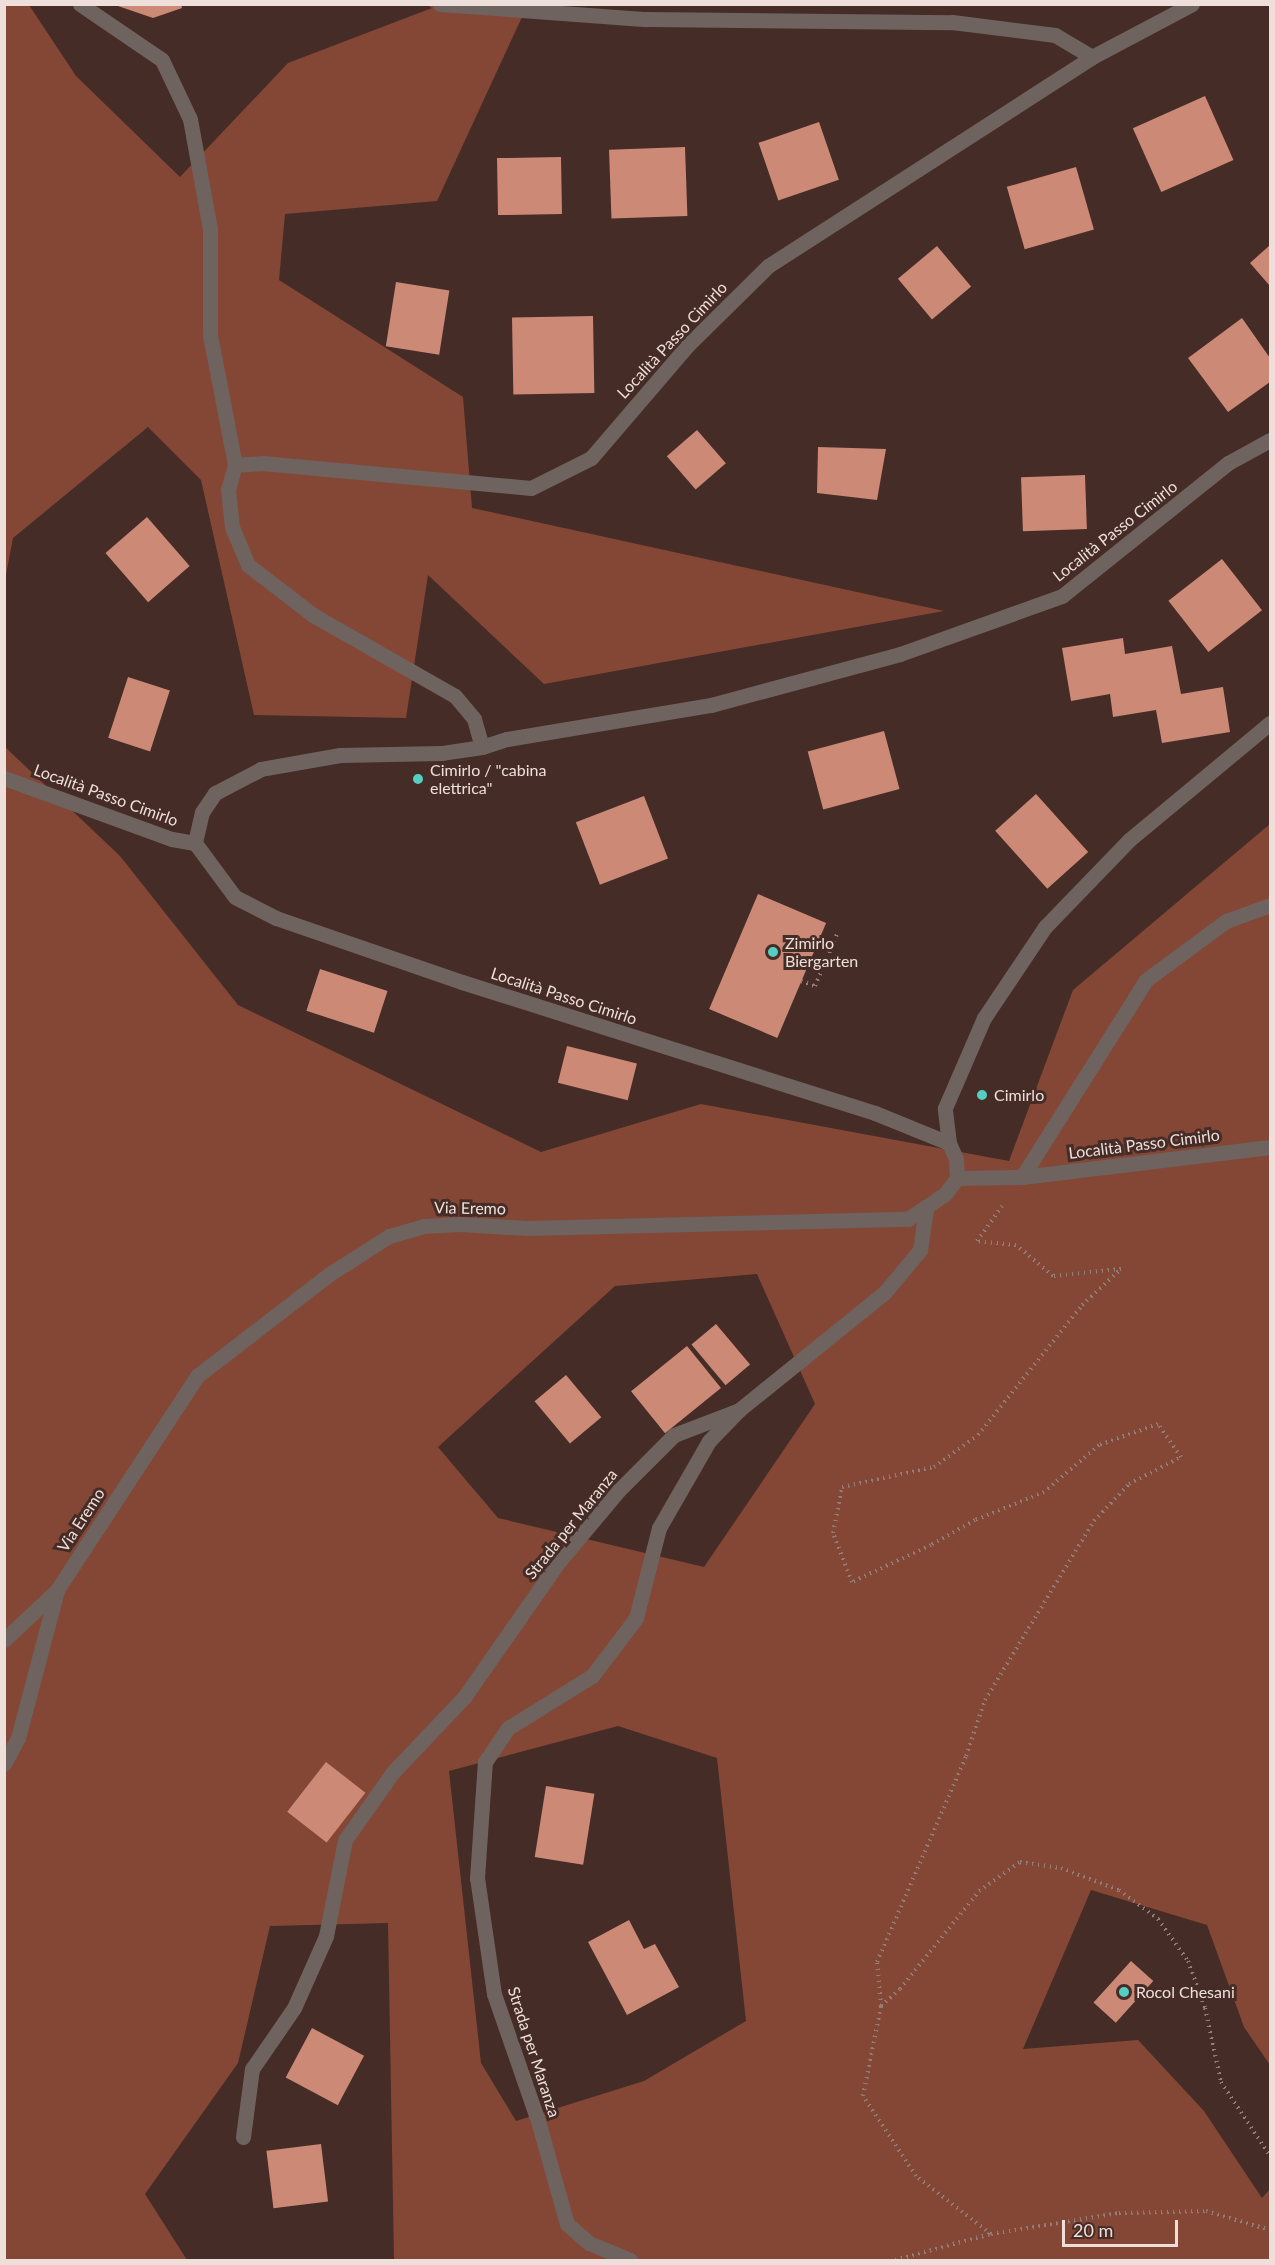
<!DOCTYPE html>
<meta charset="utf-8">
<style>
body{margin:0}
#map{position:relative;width:1275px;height:2265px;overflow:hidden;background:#452c26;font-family:Lato,sans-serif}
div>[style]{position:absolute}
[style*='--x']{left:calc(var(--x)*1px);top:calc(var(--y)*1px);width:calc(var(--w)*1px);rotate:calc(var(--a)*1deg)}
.forest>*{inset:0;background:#844736}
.building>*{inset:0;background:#cc8976;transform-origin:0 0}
.path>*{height:4px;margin-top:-2px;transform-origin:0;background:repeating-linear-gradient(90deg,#927d78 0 1.5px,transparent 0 6px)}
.service>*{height:15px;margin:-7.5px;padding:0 7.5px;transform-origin:7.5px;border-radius:7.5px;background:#6f635f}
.minor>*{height:15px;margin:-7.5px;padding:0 7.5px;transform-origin:7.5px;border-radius:7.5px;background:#6f635f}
.tertiary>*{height:15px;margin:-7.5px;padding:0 7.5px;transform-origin:7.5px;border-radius:7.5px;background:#6f635f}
.dots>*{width:16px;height:16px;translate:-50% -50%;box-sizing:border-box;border:3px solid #452c26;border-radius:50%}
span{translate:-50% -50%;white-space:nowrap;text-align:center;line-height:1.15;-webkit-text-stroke:6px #452c26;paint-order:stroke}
.street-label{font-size:16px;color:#efdfda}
.poi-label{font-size:16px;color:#efdfda}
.left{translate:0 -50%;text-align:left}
.frame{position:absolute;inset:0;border:6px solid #efdfda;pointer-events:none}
.scale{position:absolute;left:1062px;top:2220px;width:116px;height:27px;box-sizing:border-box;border:3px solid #efdfda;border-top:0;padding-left:8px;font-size:18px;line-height:21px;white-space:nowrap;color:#efdfda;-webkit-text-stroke:4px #452c26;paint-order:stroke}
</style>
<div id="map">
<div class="forest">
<i style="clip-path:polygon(528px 4px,437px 201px,285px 214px,279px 280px,463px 397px,472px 508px,944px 611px,544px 684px,428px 575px,406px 718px,254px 715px,201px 480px,148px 427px,13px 538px,5px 580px,5px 5px,29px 5px,76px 76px,180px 177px,288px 63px,432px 8px,427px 5px)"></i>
<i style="clip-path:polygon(evenodd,4px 746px,120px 856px,238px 1005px,541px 1152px,701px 1104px,1009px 1161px,1073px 990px,1270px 824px,1270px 2065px,1244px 2027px,1207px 1925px,1091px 1890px,1023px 2049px,1138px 2040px,1204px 2111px,1262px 2198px,1270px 2189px,1270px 2260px,394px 2260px,388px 1923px,270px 1926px,238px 2063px,145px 2194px,187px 2260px,5px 2260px,4px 746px,757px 1274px,815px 1404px,704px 1567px,498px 1518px,438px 1447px,615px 1286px,757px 1274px,4px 746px,618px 1726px,717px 1758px,746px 2021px,644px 2081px,516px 2121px,481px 2063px,449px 1771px,618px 1726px)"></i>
</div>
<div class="building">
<i style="clip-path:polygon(181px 4px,182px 8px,153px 18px,115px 5px)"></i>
<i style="left:1205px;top:96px;width:70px;height:79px;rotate:66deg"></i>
<i style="left:819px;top:122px;width:61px;height:64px;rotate:71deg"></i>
<i style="left:685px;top:147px;width:69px;height:76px;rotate:88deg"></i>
<i style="left:561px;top:157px;width:57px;height:64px;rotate:89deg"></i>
<i style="left:1076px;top:167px;width:65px;height:72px;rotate:74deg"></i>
<i style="clip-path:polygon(1270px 245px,1270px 286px,1250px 263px)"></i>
<i style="left:937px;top:246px;width:53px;height:51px;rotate:50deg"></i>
<i style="left:396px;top:282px;width:54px;height:65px;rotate:9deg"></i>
<i style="left:593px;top:316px;width:77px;height:81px;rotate:89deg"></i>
<i style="clip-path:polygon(1242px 318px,1270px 358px,1270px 382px,1228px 412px,1188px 358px)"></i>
<i style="left:697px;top:430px;width:44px;height:40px;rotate:49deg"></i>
<i style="clip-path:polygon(818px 447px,886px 449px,877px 500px,817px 493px)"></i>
<i style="left:1085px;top:475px;width:54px;height:64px;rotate:88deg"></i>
<i style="left:147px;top:517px;width:65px;height:55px;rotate:49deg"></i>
<i style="left:1222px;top:559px;width:65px;height:68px;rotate:52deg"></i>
<i style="clip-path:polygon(1123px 638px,1125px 654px,1172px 646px,1181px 694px,1223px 687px,1230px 732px,1162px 743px,1156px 710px,1113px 717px,1110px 694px,1071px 701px,1062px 648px)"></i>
<i style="left:128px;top:677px;width:44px;height:64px;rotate:18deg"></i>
<i style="left:884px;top:731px;width:60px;height:79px;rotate:75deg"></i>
<i style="left:1036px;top:794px;width:78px;height:55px;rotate:48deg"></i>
<i style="left:644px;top:796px;width:67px;height:73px;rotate:69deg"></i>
<i style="left:758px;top:894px;width:74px;height:125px;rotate:23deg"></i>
<i style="left:320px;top:969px;width:71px;height:44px;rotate:18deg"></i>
<i style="left:567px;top:1046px;width:72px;height:38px;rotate:14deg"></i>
<i style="left:716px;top:1324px;width:53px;height:32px;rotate:50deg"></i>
<i style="left:687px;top:1346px;width:54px;height:72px;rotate:51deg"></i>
<i style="left:566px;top:1375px;width:55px;height:41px;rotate:50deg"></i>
<i style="left:326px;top:1762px;width:50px;height:63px;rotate:38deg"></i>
<i style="left:546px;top:1786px;width:49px;height:72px;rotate:9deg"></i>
<i style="clip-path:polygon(629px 1920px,644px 1949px,655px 1944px,679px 1987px,627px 2015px,588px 1942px)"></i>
<i style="left:1131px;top:1961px;width:30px;height:56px;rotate:42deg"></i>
<i style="left:312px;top:2028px;width:59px;height:56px;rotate:28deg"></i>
<i style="left:321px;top:2144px;width:58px;height:55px;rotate:83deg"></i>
</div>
<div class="path">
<i style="--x:801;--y:981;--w:15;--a:20"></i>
<i style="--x:815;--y:986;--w:59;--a:-66.9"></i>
<i style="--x:881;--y:2006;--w:25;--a:-42"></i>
<i style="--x:900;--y:1989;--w:126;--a:-51.1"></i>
<i style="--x:979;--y:1891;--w:50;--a:-35.3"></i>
<i style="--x:1020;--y:1862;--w:41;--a:8.3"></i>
<i style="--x:1061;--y:1868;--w:62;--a:20.8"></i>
<i style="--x:1119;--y:1890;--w:49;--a:36.6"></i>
<i style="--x:1158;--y:1919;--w:52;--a:54.5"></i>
<i style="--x:1188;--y:1961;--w:50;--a:70.1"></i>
<i style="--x:1205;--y:2008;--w:76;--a:77.8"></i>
<i style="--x:1221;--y:2082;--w:89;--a:56.5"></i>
<i style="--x:991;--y:2234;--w:95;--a:-142.3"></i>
<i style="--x:916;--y:2176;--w:96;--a:-123.5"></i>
<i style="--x:863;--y:2096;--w:92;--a:-78.7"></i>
<i style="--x:881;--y:2006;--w:44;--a:-95.2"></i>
<i style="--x:877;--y:1962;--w:224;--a:-66.6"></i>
<i style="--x:966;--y:1756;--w:59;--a:-71.3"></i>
<i style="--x:985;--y:1700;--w:210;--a:-58.7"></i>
<i style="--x:1094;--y:1521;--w:51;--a:-46.6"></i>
<i style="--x:1129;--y:1484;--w:59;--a:-27.4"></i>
<i style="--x:1181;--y:1457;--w:40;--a:-124.9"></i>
<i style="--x:1158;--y:1424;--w:63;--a:160.4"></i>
<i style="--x:1099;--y:1445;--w:72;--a:139.5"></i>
<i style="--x:1044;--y:1492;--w:74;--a:157.9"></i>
<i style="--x:975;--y:1520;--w:51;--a:150.4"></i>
<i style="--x:931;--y:1545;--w:87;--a:154.9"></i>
<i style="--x:852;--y:1582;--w:53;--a:-111.2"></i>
<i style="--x:833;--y:1533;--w:47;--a:-78.9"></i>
<i style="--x:842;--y:1487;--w:94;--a:-12.3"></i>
<i style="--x:934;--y:1467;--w:54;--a:-36"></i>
<i style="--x:978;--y:1435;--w:166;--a:-51.3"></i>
<i style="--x:1082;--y:1305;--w:53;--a:-42.7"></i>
<i style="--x:1121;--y:1269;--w:68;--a:174.1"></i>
<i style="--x:1053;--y:1276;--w:48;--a:-140"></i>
<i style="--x:1016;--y:1245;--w:39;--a:-174"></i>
<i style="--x:977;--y:1241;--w:43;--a:-54.5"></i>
<i style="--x:895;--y:2260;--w:99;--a:-15.2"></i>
<i style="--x:991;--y:2234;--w:130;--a:-9.3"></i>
<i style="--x:1119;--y:2213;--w:87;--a:-1.3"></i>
<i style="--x:1206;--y:2211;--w:67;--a:16.5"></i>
</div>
<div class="service">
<i style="--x:440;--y:4;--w:207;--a:4.2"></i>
<i style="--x:646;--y:19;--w:306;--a:0.6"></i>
<i style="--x:952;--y:22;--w:104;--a:7.2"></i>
<i style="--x:1055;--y:35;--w:43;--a:30.7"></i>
<i style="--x:482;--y:747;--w:26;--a:-18"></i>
<i style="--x:507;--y:739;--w:207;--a:-9.5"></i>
<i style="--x:711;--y:705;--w:196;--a:-15.1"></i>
<i style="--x:900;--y:654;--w:172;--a:-19.7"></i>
<i style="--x:1062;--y:596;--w:213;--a:-38.7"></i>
<i style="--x:1228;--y:463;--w:48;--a:-28.7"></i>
<i style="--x:949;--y:1143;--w:35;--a:-97"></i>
<i style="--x:945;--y:1108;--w:98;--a:-66.6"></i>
<i style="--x:984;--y:1018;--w:110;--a:-56.2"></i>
<i style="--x:1045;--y:927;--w:121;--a:-46"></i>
<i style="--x:1129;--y:840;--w:183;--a:-39.7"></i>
<i style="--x:1022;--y:1177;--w:250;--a:-6.9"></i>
<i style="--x:4;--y:1764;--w:30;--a:-62"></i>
<i style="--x:18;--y:1738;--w:153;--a:-75.2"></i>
<i style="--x:243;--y:2137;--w:69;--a:-82.5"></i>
<i style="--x:252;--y:2069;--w:74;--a:-55.5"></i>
<i style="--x:294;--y:2008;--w:79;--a:-66"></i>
<i style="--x:326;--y:1936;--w:98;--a:-78.8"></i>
<i style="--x:345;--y:1840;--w:83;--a:-54.8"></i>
<i style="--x:393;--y:1772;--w:105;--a:-46.5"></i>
<i style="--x:465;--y:1696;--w:161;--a:-55.1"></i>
<i style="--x:557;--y:1564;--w:95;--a:-50.1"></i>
<i style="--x:618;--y:1491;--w:79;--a:-45"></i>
<i style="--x:674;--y:1435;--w:70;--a:-21"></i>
</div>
<div class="minor">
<i style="--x:80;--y:4;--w:99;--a:34.3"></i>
<i style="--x:162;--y:60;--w:65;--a:64.6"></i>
<i style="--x:190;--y:119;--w:112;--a:79.7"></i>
<i style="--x:210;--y:229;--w:106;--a:90"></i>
<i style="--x:210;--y:335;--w:132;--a:79.1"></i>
<i style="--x:235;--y:465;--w:25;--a:106"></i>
<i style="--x:228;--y:489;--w:38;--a:84"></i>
<i style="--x:232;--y:527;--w:41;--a:67.2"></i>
<i style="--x:248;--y:565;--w:82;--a:37.6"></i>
<i style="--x:313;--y:615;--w:163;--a:29.7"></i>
<i style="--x:455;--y:696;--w:30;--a:50"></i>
<i style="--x:474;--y:719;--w:29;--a:74"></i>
<i style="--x:482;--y:747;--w:40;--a:171.5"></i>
<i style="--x:442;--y:753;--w:102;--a:178.9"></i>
<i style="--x:340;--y:755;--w:80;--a:170"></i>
<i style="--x:261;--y:769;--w:52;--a:152.4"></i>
<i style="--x:215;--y:793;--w:23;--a:124"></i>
<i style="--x:202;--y:812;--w:32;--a:103"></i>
<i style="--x:195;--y:843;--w:67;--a:53.5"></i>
<i style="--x:235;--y:897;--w:46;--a:27.1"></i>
<i style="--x:276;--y:918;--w:197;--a:19"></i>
<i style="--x:462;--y:982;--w:433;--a:17.6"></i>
<i style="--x:875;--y:1113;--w:80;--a:22.1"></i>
<i style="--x:949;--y:1143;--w:17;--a:66"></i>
<i style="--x:956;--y:1159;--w:19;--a:87"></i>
<i style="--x:957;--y:1178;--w:65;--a:-0.9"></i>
<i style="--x:1022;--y:1177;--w:233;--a:-57.8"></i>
<i style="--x:1146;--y:980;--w:99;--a:-36.4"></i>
<i style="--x:1226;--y:921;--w:47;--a:-20"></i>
<i style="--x:235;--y:465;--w:27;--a:-4"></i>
<i style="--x:262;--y:463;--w:270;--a:5.3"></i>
<i style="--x:531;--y:488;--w:67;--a:-26.6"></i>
<i style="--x:591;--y:458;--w:148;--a:-49.4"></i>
<i style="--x:687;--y:346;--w:114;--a:-44.6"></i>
<i style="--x:768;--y:266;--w:386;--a:-32.8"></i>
<i style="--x:1092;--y:57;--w:113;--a:-27.9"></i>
<i style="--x:4;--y:778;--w:179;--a:20"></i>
<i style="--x:172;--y:839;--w:23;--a:10"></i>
<i style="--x:630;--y:2260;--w:44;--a:-157.5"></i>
<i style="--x:589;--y:2243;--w:29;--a:-139"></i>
<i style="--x:567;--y:2224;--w:107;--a:-105.7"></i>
<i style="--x:538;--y:2121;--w:134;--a:-109.1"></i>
<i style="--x:494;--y:1994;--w:117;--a:-98.3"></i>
<i style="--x:477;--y:1878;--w:116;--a:-86.1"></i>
<i style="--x:485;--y:1762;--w:41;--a:-55.9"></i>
<i style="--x:508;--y:1728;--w:99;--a:-31.8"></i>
<i style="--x:592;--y:1676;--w:73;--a:-52.8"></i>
<i style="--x:636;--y:1618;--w:93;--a:-75.7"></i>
<i style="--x:659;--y:1528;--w:100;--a:-60.1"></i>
<i style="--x:709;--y:1441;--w:43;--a:-45.9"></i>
<i style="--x:739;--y:1410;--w:188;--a:-38.9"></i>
<i style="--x:885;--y:1292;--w:55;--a:-50.2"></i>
<i style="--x:920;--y:1250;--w:41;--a:-81.7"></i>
</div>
<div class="tertiary">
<i style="--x:4;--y:1640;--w:73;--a:-43.3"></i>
<i style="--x:57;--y:1590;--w:256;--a:-56.8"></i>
<i style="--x:197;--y:1376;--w:165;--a:-37.6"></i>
<i style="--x:328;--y:1275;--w:72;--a:-32.6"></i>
<i style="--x:389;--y:1236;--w:35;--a:-16"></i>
<i style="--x:423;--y:1226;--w:37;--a:-3"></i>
<i style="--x:460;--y:1224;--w:67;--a:3.4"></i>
<i style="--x:527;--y:1228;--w:381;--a:-1.4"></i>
<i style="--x:908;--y:1219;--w:45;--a:-34"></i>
<i style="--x:945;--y:1194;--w:20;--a:-53"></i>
</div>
<div class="dots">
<i style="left:418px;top:779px;background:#57cec2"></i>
<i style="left:773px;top:952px;background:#57cec2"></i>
<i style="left:982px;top:1095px;background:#57cec2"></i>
<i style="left:1124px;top:1992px;background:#57cec2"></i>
</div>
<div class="street-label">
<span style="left:672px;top:340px;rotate:-47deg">Località Passo Cimirlo</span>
<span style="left:1115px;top:531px;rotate:-38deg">Località Passo Cimirlo</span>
<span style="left:106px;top:795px;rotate:20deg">Località Passo Cimirlo</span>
<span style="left:564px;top:996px;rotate:18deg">Località Passo Cimirlo</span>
<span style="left:1144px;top:1144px;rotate:-7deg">Località Passo Cimirlo</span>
<span style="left:470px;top:1208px;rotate:1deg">Via Eremo</span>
<span style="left:81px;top:1520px;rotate:-57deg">Via Eremo</span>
<span style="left:571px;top:1524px;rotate:-51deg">Strada per Maranza</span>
<span style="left:534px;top:2052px;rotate:72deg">Strada per Maranza</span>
</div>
<div class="poi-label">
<span class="left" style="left:430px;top:779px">Cimirlo / "cabina<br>elettrica"</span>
<span class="left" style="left:785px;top:952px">Zimirlo<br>Biergarten</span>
<span class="left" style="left:994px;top:1095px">Cimirlo</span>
<span class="left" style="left:1136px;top:1992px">Rocol Chesani</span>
</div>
<div class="frame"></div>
<div class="scale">20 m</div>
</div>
